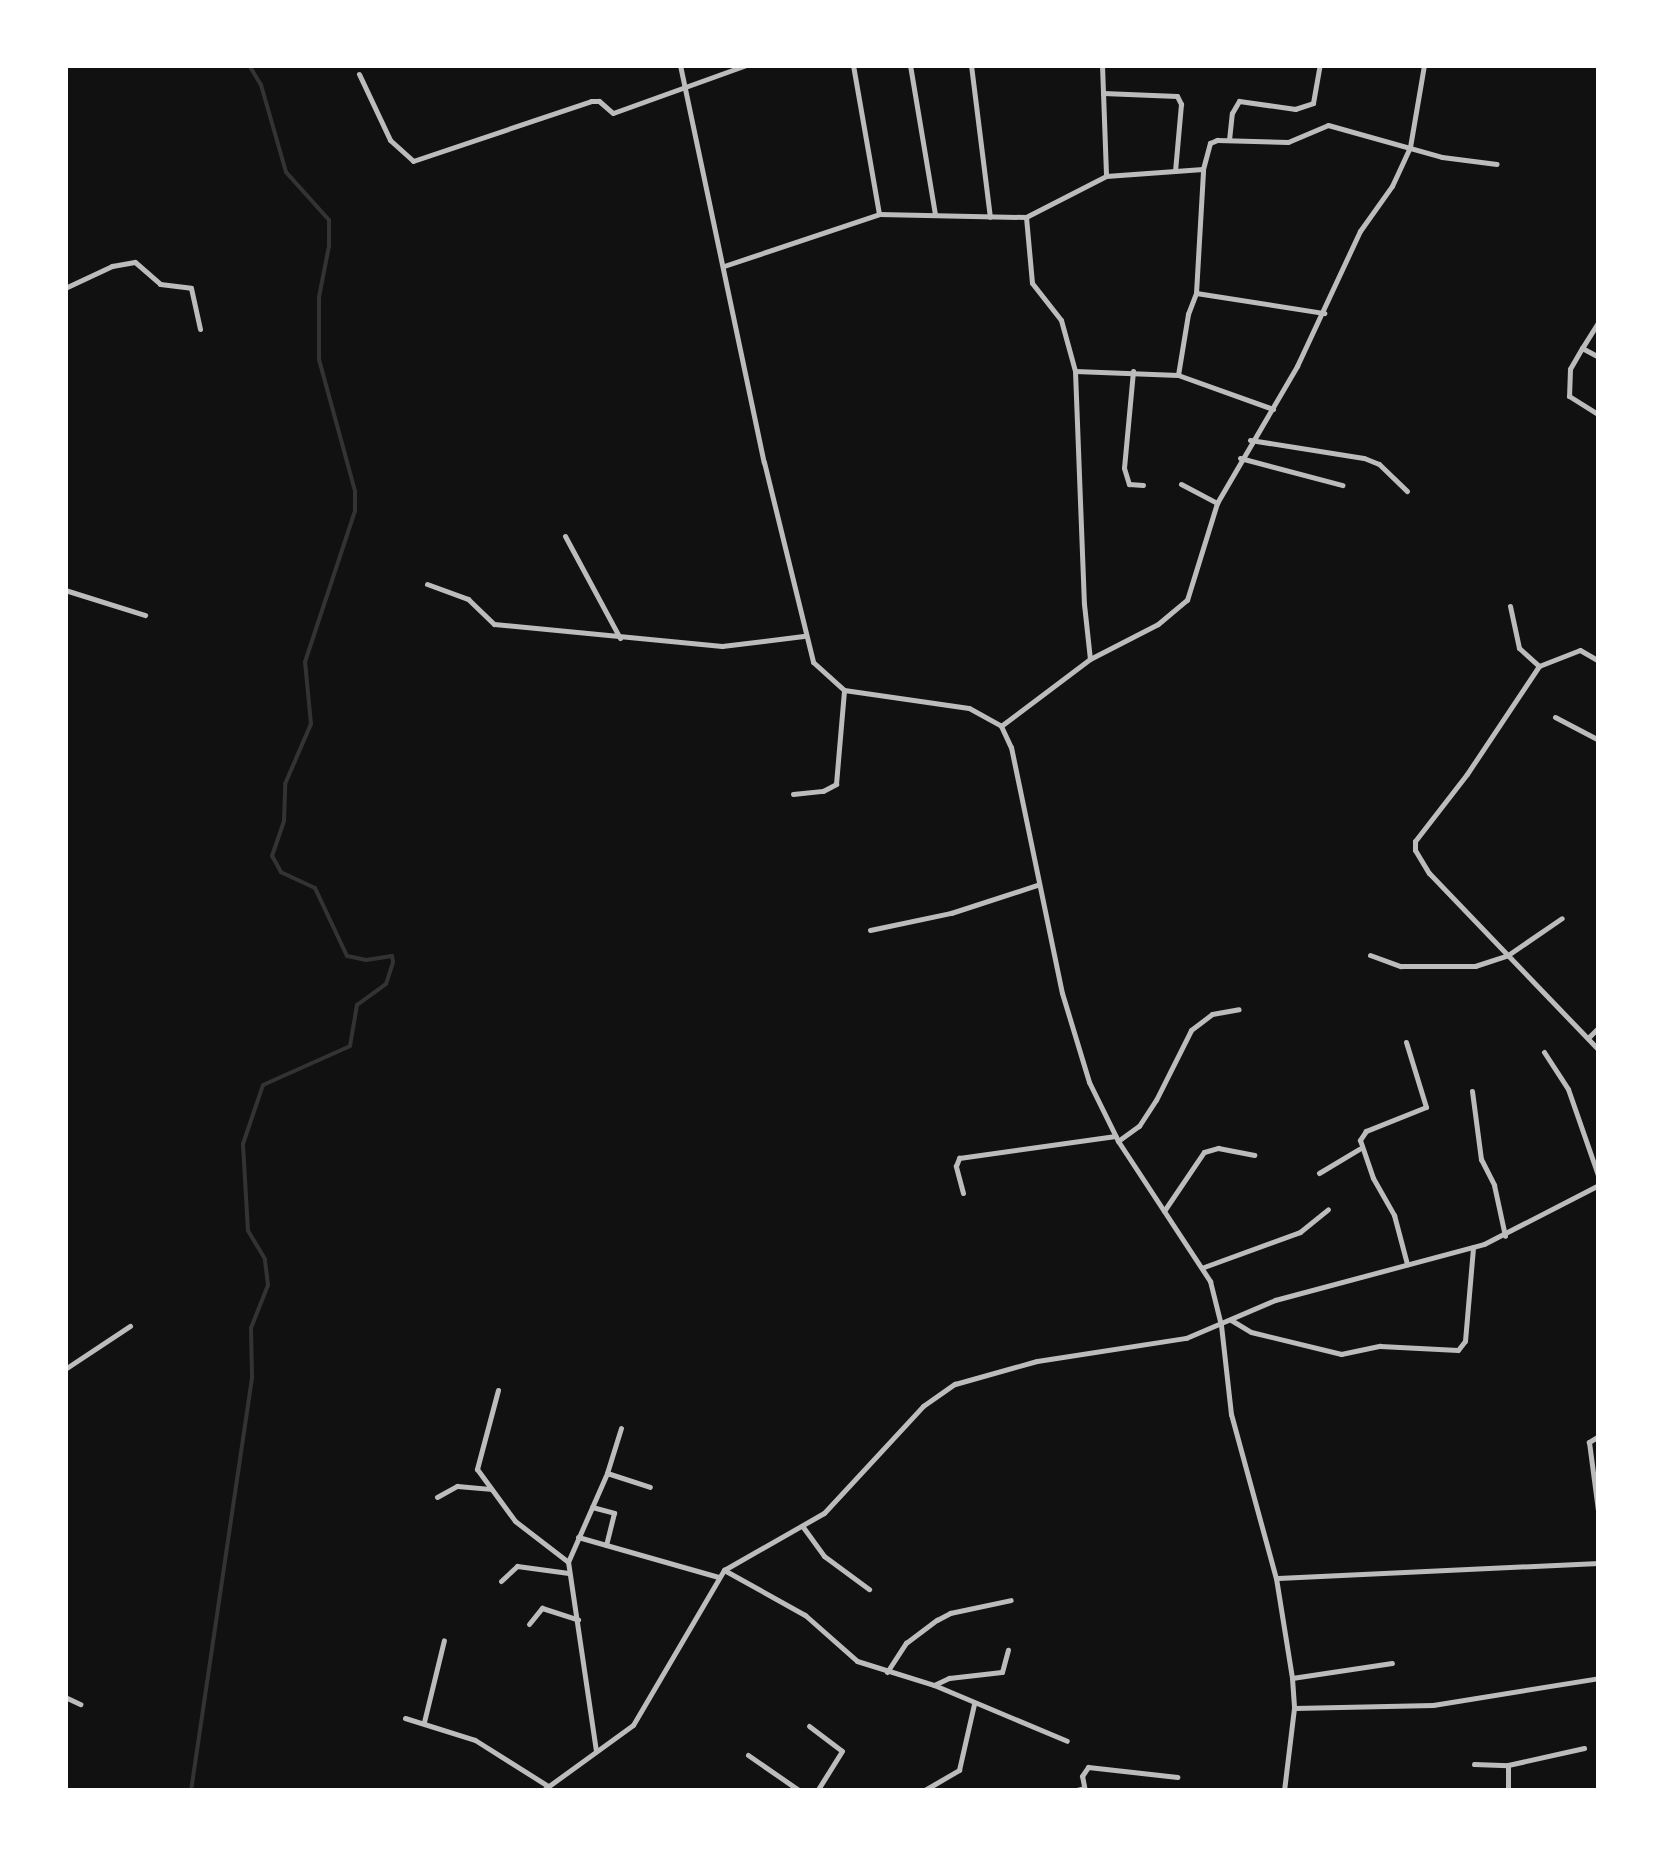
<!DOCTYPE html>
<style>
body{margin:0}
#map{position:relative;width:1664px;height:1856px;overflow:hidden;background:#111;font-family:"Fira Sans Condensed",sans-serif}
div>[style]{position:absolute}
[style*='--x']{left:calc(var(--x)*1px);top:calc(var(--y)*1px);width:calc(var(--w)*1px);rotate:calc(var(--a)*1deg)}
.stream>*{height:4px;margin:-2px;padding:0 2px;transform-origin:2px;border-radius:2px;background:#333}
.minor>*{height:5px;margin:-2.5px;padding:0 2.5px;transform-origin:2.5px;border-radius:2.5px;background:#bcbcbc}
span{translate:-50% -50%;white-space:nowrap;text-align:center;line-height:1.15;-webkit-text-stroke:9px #fff;paint-order:stroke}
.frame{position:absolute;inset:0;border:68px solid #fff;pointer-events:none}
</style>
<div id="map">
<div class="stream">
<i style="--x:191;--y:1791;--w:419;--a:-81.6"></i>
<i style="--x:252;--y:1376;--w:48;--a:-91.2"></i>
<i style="--x:251;--y:1328;--w:46;--a:-68.4"></i>
<i style="--x:268;--y:1285;--w:26;--a:-97"></i>
<i style="--x:265;--y:1259;--w:33;--a:-121"></i>
<i style="--x:248;--y:1231;--w:87;--a:-93.3"></i>
<i style="--x:243;--y:1144;--w:62;--a:-71.3"></i>
<i style="--x:263;--y:1085;--w:95;--a:-24.1"></i>
<i style="--x:350;--y:1046;--w:42;--a:-80.3"></i>
<i style="--x:357;--y:1005;--w:36;--a:-36"></i>
<i style="--x:386;--y:984;--w:23;--a:-72"></i>
<i style="--x:393;--y:962;--w:6;--a:-99"></i>
<i style="--x:392;--y:956;--w:26;--a:171"></i>
<i style="--x:366;--y:960;--w:19;--a:-168"></i>
<i style="--x:347;--y:956;--w:75;--a:-115.2"></i>
<i style="--x:315;--y:888;--w:38;--a:-155"></i>
<i style="--x:281;--y:872;--w:18;--a:-119"></i>
<i style="--x:272;--y:856;--w:37;--a:-71"></i>
<i style="--x:284;--y:821;--w:37;--a:-88"></i>
<i style="--x:285;--y:784;--w:65;--a:-66.6"></i>
<i style="--x:311;--y:724;--w:62;--a:-95.5"></i>
<i style="--x:305;--y:662;--w:159;--a:-71.7"></i>
<i style="--x:355;--y:511;--w:20;--a:-90"></i>
<i style="--x:355;--y:491;--w:137;--a:-105.3"></i>
<i style="--x:319;--y:359;--w:62;--a:-90"></i>
<i style="--x:319;--y:297;--w:52;--a:-78.9"></i>
<i style="--x:329;--y:246;--w:26;--a:-90"></i>
<i style="--x:329;--y:220;--w:64;--a:-131.9"></i>
<i style="--x:286;--y:172;--w:91;--a:-106"></i>
<i style="--x:261;--y:85;--w:23;--a:-121"></i>
</div>
<div class="minor">
<i style="--x:680;--y:65;--w:406;--a:78.1"></i>
<i style="--x:764;--y:462;--w:206;--a:76.2"></i>
<i style="--x:813;--y:662;--w:42;--a:42.1"></i>
<i style="--x:844;--y:690;--w:126;--a:8.2"></i>
<i style="--x:969;--y:708;--w:37;--a:29"></i>
<i style="--x:1001;--y:726;--w:23;--a:65"></i>
<i style="--x:1011;--y:747;--w:251;--a:78.3"></i>
<i style="--x:1062;--y:993;--w:93;--a:73.1"></i>
<i style="--x:1089;--y:1082;--w:66;--a:63.8"></i>
<i style="--x:1118;--y:1141;--w:168;--a:56.7"></i>
<i style="--x:1210;--y:1281;--w:45;--a:76"></i>
<i style="--x:1221;--y:1325;--w:90;--a:83.6"></i>
<i style="--x:1231;--y:1414;--w:170;--a:74.7"></i>
<i style="--x:1276;--y:1578;--w:101;--a:80.9"></i>
<i style="--x:1292;--y:1678;--w:30;--a:86"></i>
<i style="--x:1294;--y:1708;--w:84;--a:96.9"></i>
<i style="--x:853;--y:65;--w:151;--a:80.1"></i>
<i style="--x:910;--y:65;--w:151;--a:80.5"></i>
<i style="--x:971;--y:65;--w:153;--a:82.9"></i>
<i style="--x:1102;--y:65;--w:111;--a:87.9"></i>
<i style="--x:359;--y:74;--w:73;--a:64.8"></i>
<i style="--x:390;--y:140;--w:31;--a:42"></i>
<i style="--x:413;--y:161;--w:188;--a:-18.6"></i>
<i style="--x:591;--y:101;--w:8;--a:0"></i>
<i style="--x:599;--y:101;--w:18;--a:41"></i>
<i style="--x:613;--y:113;--w:141;--a:-19.8"></i>
<i style="--x:1103;--y:93;--w:74;--a:2.3"></i>
<i style="--x:1177;--y:96;--w:9;--a:63"></i>
<i style="--x:1181;--y:104;--w:67;--a:95.1"></i>
<i style="--x:1229;--y:140;--w:27;--a:-84"></i>
<i style="--x:1232;--y:113;--w:14;--a:-60"></i>
<i style="--x:1239;--y:101;--w:57;--a:8.1"></i>
<i style="--x:1295;--y:109;--w:19;--a:-18"></i>
<i style="--x:1313;--y:103;--w:39;--a:-80"></i>
<i style="--x:1026;--y:217;--w:66;--a:84.8"></i>
<i style="--x:1032;--y:283;--w:47;--a:51.9"></i>
<i style="--x:1061;--y:320;--w:53;--a:74.6"></i>
<i style="--x:1075;--y:371;--w:233;--a:87.8"></i>
<i style="--x:1084;--y:604;--w:55;--a:83.8"></i>
<i style="--x:724;--y:266;--w:163;--a:-18.5"></i>
<i style="--x:879;--y:214;--w:147;--a:1.2"></i>
<i style="--x:1026;--y:217;--w:90;--a:-27.1"></i>
<i style="--x:1106;--y:176;--w:97;--a:-4.1"></i>
<i style="--x:1203;--y:169;--w:27;--a:-75"></i>
<i style="--x:1210;--y:143;--w:8;--a:-23"></i>
<i style="--x:1217;--y:140;--w:71;--a:1.6"></i>
<i style="--x:1288;--y:142;--w:43;--a:-23"></i>
<i style="--x:1328;--y:125;--w:118;--a:15.7"></i>
<i style="--x:1442;--y:157;--w:55;--a:7.3"></i>
<i style="--x:65;--y:288;--w:52;--a:-25.1"></i>
<i style="--x:112;--y:266;--w:23;--a:-10"></i>
<i style="--x:135;--y:262;--w:33;--a:41"></i>
<i style="--x:160;--y:284;--w:31;--a:7"></i>
<i style="--x:191;--y:288;--w:42;--a:77.6"></i>
<i style="--x:1196;--y:293;--w:130;--a:8.9"></i>
<i style="--x:1599;--y:321;--w:32;--a:122"></i>
<i style="--x:1582;--y:348;--w:19;--a:28"></i>
<i style="--x:1582;--y:348;--w:24;--a:120"></i>
<i style="--x:1570;--y:369;--w:27;--a:92"></i>
<i style="--x:1569;--y:396;--w:36;--a:32"></i>
<i style="--x:1075;--y:371;--w:103;--a:2.2"></i>
<i style="--x:1178;--y:375;--w:101;--a:19.7"></i>
<i style="--x:1133;--y:371;--w:97;--a:95.3"></i>
<i style="--x:1124;--y:468;--w:17;--a:73"></i>
<i style="--x:1129;--y:484;--w:14;--a:4"></i>
<i style="--x:1178;--y:375;--w:62;--a:-80.7"></i>
<i style="--x:1188;--y:314;--w:22;--a:-69"></i>
<i style="--x:1196;--y:293;--w:123;--a:-86.7"></i>
<i style="--x:1250;--y:440;--w:115;--a:9"></i>
<i style="--x:1364;--y:458;--w:16;--a:22"></i>
<i style="--x:1379;--y:464;--w:39;--a:44"></i>
<i style="--x:1240;--y:458;--w:106;--a:14.8"></i>
<i style="--x:1181;--y:484;--w:41;--a:27.8"></i>
<i style="--x:565;--y:536;--w:116;--a:61.7"></i>
<i style="--x:427;--y:584;--w:44;--a:20.1"></i>
<i style="--x:468;--y:599;--w:36;--a:44"></i>
<i style="--x:494;--y:624;--w:229;--a:5.5"></i>
<i style="--x:722;--y:646;--w:82;--a:-7"></i>
<i style="--x:65;--y:590;--w:84;--a:17.4"></i>
<i style="--x:1510;--y:606;--w:43;--a:77.9"></i>
<i style="--x:1519;--y:648;--w:27;--a:42"></i>
<i style="--x:1599;--y:661;--w:22;--a:-150"></i>
<i style="--x:1580;--y:650;--w:44;--a:158.7"></i>
<i style="--x:1539;--y:666;--w:130;--a:123.7"></i>
<i style="--x:1467;--y:774;--w:85;--a:127.8"></i>
<i style="--x:1415;--y:841;--w:9;--a:90"></i>
<i style="--x:1415;--y:850;--w:27;--a:59"></i>
<i style="--x:1429;--y:873;--w:245;--a:46.2"></i>
<i style="--x:1555;--y:717;--w:50;--a:27.6"></i>
<i style="--x:1001;--y:726;--w:111;--a:-37"></i>
<i style="--x:1090;--y:659;--w:76;--a:-27.2"></i>
<i style="--x:1158;--y:624;--w:38;--a:-40"></i>
<i style="--x:1187;--y:600;--w:102;--a:-72.8"></i>
<i style="--x:1217;--y:503;--w:159;--a:-59.7"></i>
<i style="--x:1297;--y:366;--w:149;--a:-65"></i>
<i style="--x:1360;--y:231;--w:55;--a:-54.6"></i>
<i style="--x:1392;--y:186;--w:43;--a:-65.2"></i>
<i style="--x:1410;--y:147;--w:83;--a:-80.3"></i>
<i style="--x:793;--y:794;--w:30;--a:-6"></i>
<i style="--x:823;--y:791;--w:15;--a:-28"></i>
<i style="--x:836;--y:784;--w:94;--a:-85.1"></i>
<i style="--x:870;--y:930;--w:83;--a:-11.9"></i>
<i style="--x:951;--y:913;--w:90;--a:-18"></i>
<i style="--x:1370;--y:955;--w:33;--a:20"></i>
<i style="--x:1401;--y:966;--w:74;--a:0"></i>
<i style="--x:1475;--y:966;--w:35;--a:-18"></i>
<i style="--x:1508;--y:955;--w:65;--a:-34.4"></i>
<i style="--x:1588;--y:1038;--w:16;--a:-45"></i>
<i style="--x:1406;--y:1042;--w:68;--a:72.9"></i>
<i style="--x:1426;--y:1107;--w:65;--a:158.2"></i>
<i style="--x:1366;--y:1131;--w:11;--a:124"></i>
<i style="--x:1360;--y:1140;--w:40;--a:71.1"></i>
<i style="--x:1373;--y:1178;--w:43;--a:60.4"></i>
<i style="--x:1394;--y:1215;--w:51;--a:75.1"></i>
<i style="--x:1544;--y:1052;--w:44;--a:57"></i>
<i style="--x:1568;--y:1089;--w:94;--a:70.8"></i>
<i style="--x:1472;--y:1091;--w:69;--a:82.5"></i>
<i style="--x:1481;--y:1159;--w:29;--a:63"></i>
<i style="--x:1494;--y:1185;--w:52;--a:77.8"></i>
<i style="--x:1118;--y:1141;--w:26;--a:-36"></i>
<i style="--x:1139;--y:1126;--w:31;--a:-57"></i>
<i style="--x:1156;--y:1100;--w:78;--a:-63.4"></i>
<i style="--x:1191;--y:1030;--w:26;--a:-37"></i>
<i style="--x:1212;--y:1014;--w:27;--a:-10"></i>
<i style="--x:1319;--y:1173;--w:47;--a:-31"></i>
<i style="--x:963;--y:1193;--w:28;--a:-105"></i>
<i style="--x:956;--y:1166;--w:9;--a:-69"></i>
<i style="--x:959;--y:1158;--w:158;--a:-8"></i>
<i style="--x:1164;--y:1211;--w:71;--a:-55.9"></i>
<i style="--x:1204;--y:1152;--w:15;--a:-16"></i>
<i style="--x:1218;--y:1148;--w:37;--a:11"></i>
<i style="--x:1204;--y:1267;--w:102;--a:-20"></i>
<i style="--x:1300;--y:1232;--w:36;--a:-39"></i>
<i style="--x:1231;--y:1320;--w:23;--a:31"></i>
<i style="--x:1251;--y:1332;--w:93;--a:13.7"></i>
<i style="--x:1341;--y:1354;--w:40;--a:-12"></i>
<i style="--x:1380;--y:1346;--w:78;--a:2.9"></i>
<i style="--x:1458;--y:1350;--w:11;--a:-52"></i>
<i style="--x:1465;--y:1341;--w:94;--a:-85.1"></i>
<i style="--x:65;--y:1369;--w:78;--a:-33.5"></i>
<i style="--x:498;--y:1390;--w:82;--a:104.9"></i>
<i style="--x:477;--y:1469;--w:64;--a:53.8"></i>
<i style="--x:515;--y:1521;--w:66;--a:37.6"></i>
<i style="--x:1599;--y:1436;--w:12;--a:149"></i>
<i style="--x:1589;--y:1442;--w:77;--a:82.5"></i>
<i style="--x:607;--y:1473;--w:45;--a:18"></i>
<i style="--x:437;--y:1497;--w:23;--a:-29"></i>
<i style="--x:457;--y:1486;--w:33;--a:5"></i>
<i style="--x:592;--y:1507;--w:23;--a:15"></i>
<i style="--x:614;--y:1513;--w:33;--a:104"></i>
<i style="--x:803;--y:1527;--w:36;--a:54"></i>
<i style="--x:824;--y:1556;--w:56;--a:36.3"></i>
<i style="--x:578;--y:1537;--w:146;--a:15.9"></i>
<i style="--x:724;--y:1570;--w:93;--a:29.1"></i>
<i style="--x:805;--y:1615;--w:69;--a:41.5"></i>
<i style="--x:857;--y:1661;--w:81;--a:17.3"></i>
<i style="--x:934;--y:1685;--w:144;--a:22.8"></i>
<i style="--x:1278;--y:1578;--w:321;--a:-2.7"></i>
<i style="--x:501;--y:1581;--w:22;--a:-43"></i>
<i style="--x:517;--y:1566;--w:52;--a:7.7"></i>
<i style="--x:529;--y:1624;--w:21;--a:-51"></i>
<i style="--x:542;--y:1608;--w:38;--a:18"></i>
<i style="--x:887;--y:1672;--w:35;--a:-57"></i>
<i style="--x:906;--y:1643;--w:39;--a:-37"></i>
<i style="--x:937;--y:1620;--w:15;--a:-28"></i>
<i style="--x:950;--y:1613;--w:62;--a:-12"></i>
<i style="--x:1292;--y:1678;--w:101;--a:-8.5"></i>
<i style="--x:934;--y:1685;--w:17;--a:-25"></i>
<i style="--x:949;--y:1678;--w:53;--a:-6.5"></i>
<i style="--x:1002;--y:1672;--w:23;--a:-75"></i>
<i style="--x:65;--y:1697;--w:17;--a:25"></i>
<i style="--x:1294;--y:1708;--w:139;--a:-1.2"></i>
<i style="--x:1433;--y:1705;--w:168;--a:-9.2"></i>
<i style="--x:405;--y:1718;--w:73;--a:17.4"></i>
<i style="--x:475;--y:1740;--w:86;--a:32.2"></i>
<i style="--x:424;--y:1722;--w:84;--a:-76.3"></i>
<i style="--x:809;--y:1726;--w:41;--a:37.1"></i>
<i style="--x:842;--y:1751;--w:47;--a:122"></i>
<i style="--x:596;--y:1751;--w:191;--a:-98.4"></i>
<i style="--x:568;--y:1562;--w:97;--a:-66.3"></i>
<i style="--x:607;--y:1473;--w:47;--a:-72.7"></i>
<i style="--x:748;--y:1755;--w:63;--a:34.7"></i>
<i style="--x:1474;--y:1764;--w:34;--a:2"></i>
<i style="--x:1508;--y:1765;--w:78;--a:-12.6"></i>
<i style="--x:1508;--y:1765;--w:26;--a:90"></i>
<i style="--x:542;--y:1791;--w:112;--a:-36"></i>
<i style="--x:633;--y:1725;--w:180;--a:-59.6"></i>
<i style="--x:724;--y:1570;--w:115;--a:-29.7"></i>
<i style="--x:824;--y:1513;--w:146;--a:-47.2"></i>
<i style="--x:923;--y:1406;--w:39;--a:-35"></i>
<i style="--x:955;--y:1384;--w:85;--a:-15.7"></i>
<i style="--x:1037;--y:1361;--w:151;--a:-8.8"></i>
<i style="--x:1186;--y:1338;--w:97;--a:-23.1"></i>
<i style="--x:1275;--y:1300;--w:216;--a:-15"></i>
<i style="--x:1484;--y:1244;--w:129;--a:-27.2"></i>
<i style="--x:923;--y:1791;--w:42;--a:-30.3"></i>
<i style="--x:959;--y:1770;--w:68;--a:-77.2"></i>
<i style="--x:1073;--y:1791;--w:11;--a:-15"></i>
<i style="--x:1085;--y:1791;--w:15;--a:-101"></i>
<i style="--x:1082;--y:1776;--w:11;--a:-56"></i>
<i style="--x:1088;--y:1767;--w:90;--a:6.4"></i>
</div>
<div class="frame"></div>
</div>
